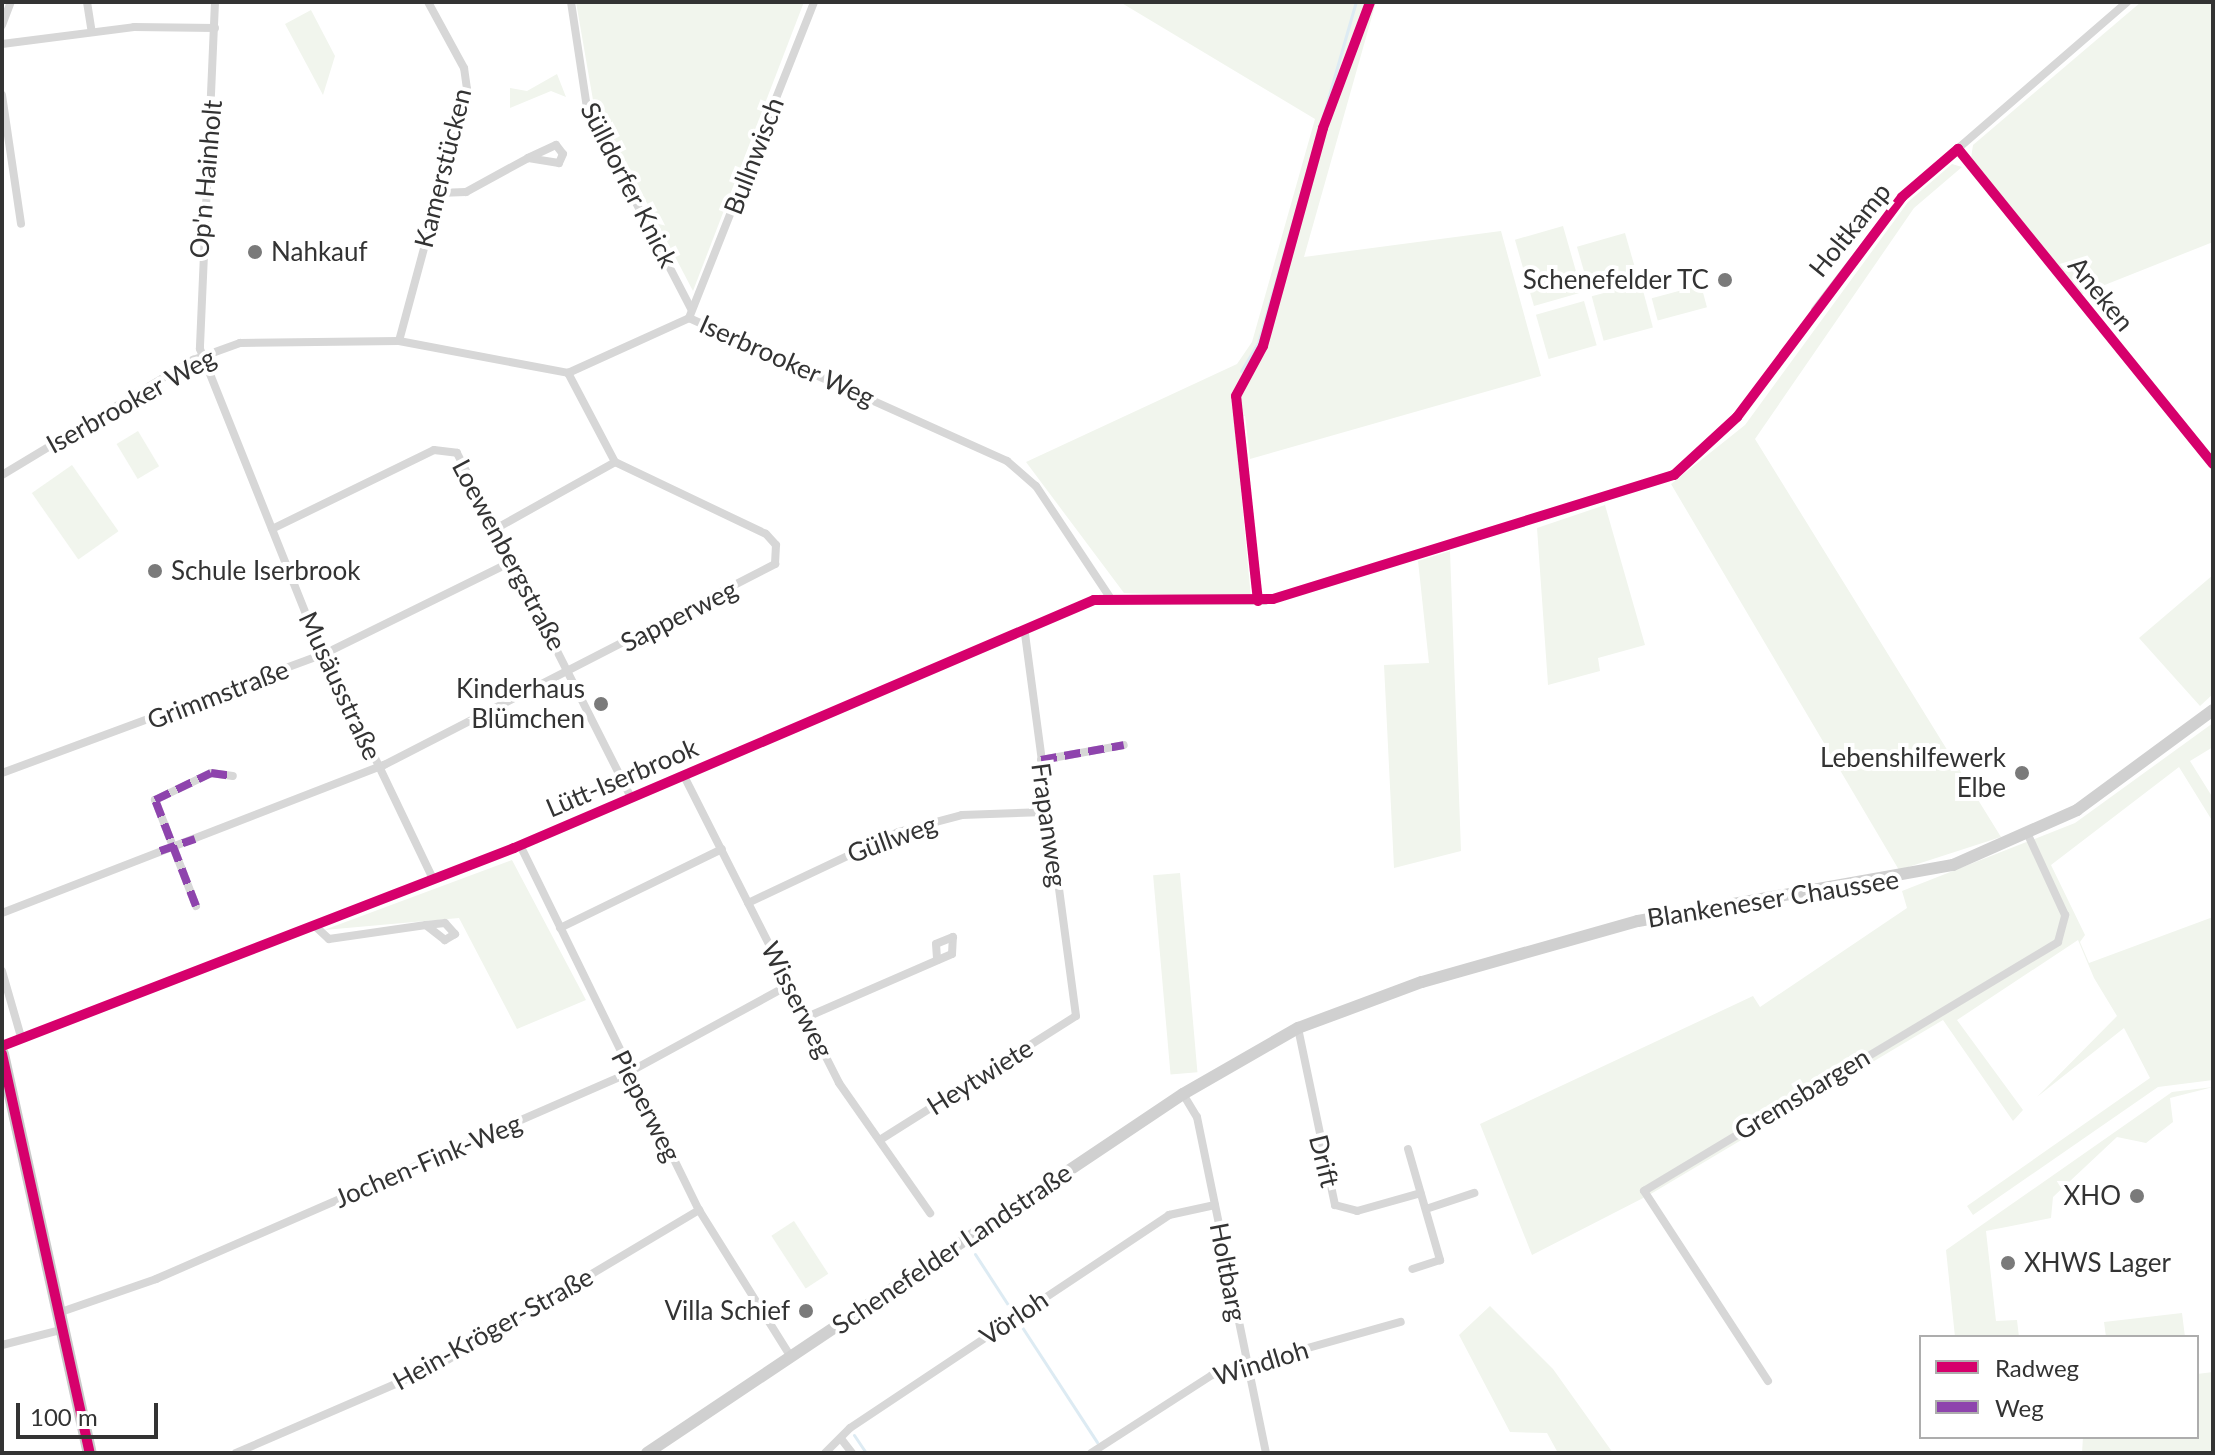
<!DOCTYPE html>
<meta charset="utf-8">
<style>
body{margin:0}
#map{position:relative;width:2215px;height:1455px;overflow:hidden;background:#fff;font-family:Lato,sans-serif}
div>[style]{position:absolute}
[style*='--x']{left:calc(var(--x)*1px);top:calc(var(--y)*1px);width:calc(var(--w)*1px);rotate:calc(var(--a)*1deg)}
.green>*{inset:0;background:#f1f5ed;transform-origin:0 0}
.stream>*{height:3px;margin:-1.5px;padding:0 1.5px;transform-origin:1.5px;border-radius:1.5px;background:#ddebf3}
.minor>*{height:8px;margin:-4px;padding:0 4px;transform-origin:4px;border-radius:4px;background:#d7d7d7}
.secondary>*{height:12px;margin:-6px;padding:0 6px;transform-origin:6px;border-radius:6px;background:#d0d0d0}
.primary>*{height:14px;margin:-7px;padding:0 7px;transform-origin:7px;border-radius:7px;background:#cacaca}
.quiet>*{height:8px;margin-top:-4px;transform-origin:0;background:repeating-linear-gradient(90deg,#8e44ad 0 16px,transparent 0 24px)}
.cycleway>*{height:10px;margin:-5px;padding:0 5px;transform-origin:5px;border-radius:5px;background:#d6006c}
.dots>*{width:22px;height:22px;translate:-50% -50%;box-sizing:border-box;border:4px solid #fff;border-radius:50%}
span{translate:-50% -50%;white-space:nowrap;text-align:center;line-height:1.15;-webkit-text-stroke:8px #fff;paint-order:stroke}
.street-label{font-size:26px;color:#333}
.poi-label{font-size:26px;color:#333}
.left{translate:0 -50%;text-align:left}
.right{translate:-100% -50%;text-align:right}
.frame{position:absolute;inset:0;border:4px solid #333;pointer-events:none}
.legend{position:absolute;left:1919px;top:1335px;width:280px;height:104px;box-sizing:border-box;background:#fff;border:2px solid #adadad;margin:0;padding:10px 14px;list-style:none;font-size:24px;color:#333}
.legend li{display:flex;align-items:center;gap:16px;height:40px}
.legend b{width:40px;border:2px solid #adadad}
.scale{position:absolute;left:16px;top:1403px;width:142px;height:36px;box-sizing:border-box;border:4px solid #333;border-top:0;padding-left:10px;font-size:24px;line-height:28px;white-space:nowrap;color:#333;-webkit-text-stroke:6px #fff;paint-order:stroke}
</style>
<div id="map">
<div class="green">
<i style="clip-path:polygon(576px 2px,804px 2px,693px 291px,593px 100px)"></i>
<i style="clip-path:polygon(1120px 2px,1376px 2px,1304px 257px,1501px 231px,1541px 376px,1250px 459px,1245px 416px,1234px 417px,1251px 598px,1124px 593px,1026px 462px,1237px 364px,1252px 342px,1315px 119px)"></i>
<i style="clip-path:polygon(2141px 2px,2213px 2px,2213px 242px,2082px 294px,1971px 158px,1973px 145px)"></i>
<i style="clip-path:polygon(311px 10px,335px 56px,323px 95px,285px 24px)"></i>
<i style="clip-path:polygon(557px 74px,566px 97px,551px 91px,510px 108px,510px 88px,527px 91px)"></i>
<i style="clip-path:polygon(1952px 164px,1962px 167px,1914px 208px,1755px 439px,2001px 837px,1899px 870px,1671px 484px,1745px 425px,1908px 202px)"></i>
<i style="left:1563px;top:226px;width:69px;height:50px;rotate:74deg"></i>
<i style="left:1625px;top:233px;width:45px;height:50px;rotate:74deg"></i>
<i style="left:1641px;top:283px;width:46px;height:51px;rotate:75deg"></i>
<i style="left:1701px;top:285px;width:23px;height:51px;rotate:75deg"></i>
<i style="left:1584px;top:301px;width:46px;height:50px;rotate:74deg"></i>
<i style="left:138px;top:431px;width:41px;height:25px;rotate:59deg"></i>
<i style="left:72px;top:465px;width:81px;height:49px;rotate:55deg"></i>
<i style="clip-path:polygon(1605px 505px,1645px 645px,1598px 658px,1600px 671px,1548px 685px,1537px 528px)"></i>
<i style="clip-path:polygon(1450px 551px,1461px 851px,1394px 868px,1384px 665px,1429px 663px,1418px 561px)"></i>
<i style="clip-path:polygon(2213px 575px,2213px 694px,2200px 706px,2139px 638px)"></i>
<i style="clip-path:polygon(2213px 723px,2213px 747px,2190px 761px,2213px 798px,2213px 822px,2179px 767px,2051px 865px,2085px 935px,2080px 942px,2089px 963px,2213px 917px,2213px 1080px,2158px 1087px,1973px 1215px,1967px 1206px,2150px 1078px,2124px 1028px,2037px 1097px,2117px 1016px,2094px 978px,2078px 940px,1957px 1020px,2023px 1110px,2013px 1121px,1943px 1020px,1649px 1195px,1532px 1255px,1480px 1124px,1753px 996px,1760px 1007px,1907px 908px,1902px 891px,2075px 823px)"></i>
<i style="clip-path:polygon(512px 860px,586px 1000px,517px 1029px,459px 918px,324px 930px)"></i>
<i style="left:1180px;top:873px;width:200px;height:27px;rotate:85deg"></i>
<i style="clip-path:polygon(2213px 1087px,2170px 1098px,2173px 1122px,2146px 1143px,2117px 1137px,2053px 1197px,2051px 1218px,1986px 1231px,1996px 1321px,2017px 1320px,2019px 1337px,1955px 1337px,1946px 1250px,2172px 1092px)"></i>
<i style="left:794px;top:1221px;width:63px;height:27px;rotate:57deg"></i>
<i style="clip-path:polygon(1490px 1306px,1553px 1369px,1613px 1453px,1558px 1453px,1547px 1433px,1510px 1432px,1459px 1335px)"></i>
<i style="clip-path:polygon(2182px 1313px,2185px 1337px,2106px 1337px,2104px 1322px)"></i>
<i style="clip-path:polygon(2213px 1372px,2213px 1453px,2082px 1453px,2083px 1437px,2197px 1437px,2197px 1374px)"></i>
</div>
<div class="stream">
<i style="--x:1241;--y:371;--w:33;--a:-59"></i>
<i style="--x:1258;--y:343;--w:355;--a:-74"></i>
<i style="--x:975;--y:1254;--w:68;--a:57"></i>
<i style="--x:1020;--y:1324;--w:141;--a:56.9"></i>
<i style="--x:854;--y:1435;--w:22;--a:56"></i>
</div>
<div class="minor">
<i style="--x:87;--y:2;--w:30;--a:81"></i>
<i style="--x:215;--y:2;--w:347;--a:92.5"></i>
<i style="--x:200;--y:349;--w:288;--a:68.2"></i>
<i style="--x:307;--y:616;--w:292;--a:64.4"></i>
<i style="--x:571;--y:2;--w:107;--a:81.4"></i>
<i style="--x:587;--y:108;--w:226;--a:62.6"></i>
<i style="--x:2;--y:25;--w:25;--a:-69"></i>
<i style="--x:2;--y:44;--w:133;--a:-7.3"></i>
<i style="--x:134;--y:27;--w:81;--a:0.7"></i>
<i style="--x:2;--y:95;--w:130;--a:81.6"></i>
<i style="--x:556;--y:145;--w:11;--a:52"></i>
<i style="--x:563;--y:154;--w:10;--a:114"></i>
<i style="--x:559;--y:163;--w:31;--a:-171"></i>
<i style="--x:528;--y:158;--w:31;--a:-25"></i>
<i style="--x:1958;--y:149;--w:405;--a:51"></i>
<i style="--x:438;--y:193;--w:28;--a:-2"></i>
<i style="--x:466;--y:192;--w:71;--a:-28.7"></i>
<i style="--x:1815;--y:310;--w:143;--a:-52.4"></i>
<i style="--x:1902;--y:197;--w:298;--a:-40.9"></i>
<i style="--x:689;--y:318;--w:340;--a:-68.4"></i>
<i style="--x:399;--y:341;--w:261;--a:-74.9"></i>
<i style="--x:467;--y:89;--w:21;--a:-98"></i>
<i style="--x:464;--y:68;--w:75;--a:-118.6"></i>
<i style="--x:2;--y:475;--w:223;--a:-31.1"></i>
<i style="--x:193;--y:360;--w:50;--a:-19.9"></i>
<i style="--x:240;--y:343;--w:159;--a:-0.7"></i>
<i style="--x:399;--y:341;--w:172;--a:10.7"></i>
<i style="--x:568;--y:373;--w:133;--a:-24.4"></i>
<i style="--x:689;--y:318;--w:349;--a:24.2"></i>
<i style="--x:1007;--y:461;--w:38;--a:41"></i>
<i style="--x:1036;--y:486;--w:132;--a:56.4"></i>
<i style="--x:497;--y:528;--w:135;--a:-29.2"></i>
<i style="--x:272;--y:529;--w:180;--a:-26"></i>
<i style="--x:434;--y:450;--w:23;--a:7"></i>
<i style="--x:457;--y:453;--w:386;--a:63.2"></i>
<i style="--x:1041;--y:760;--w:84;--a:-10.2"></i>
<i style="--x:2;--y:773;--w:343;--a:-20.3"></i>
<i style="--x:324;--y:654;--w:211;--a:-26.2"></i>
<i style="--x:684;--y:776;--w:344;--a:63.2"></i>
<i style="--x:839;--y:1083;--w:159;--a:55"></i>
<i style="--x:520;--y:845;--w:407;--a:63.9"></i>
<i style="--x:699;--y:1210;--w:173;--a:58"></i>
<i style="--x:748;--y:903;--w:166;--a:-25.3"></i>
<i style="--x:898;--y:832;--w:66;--a:-14.9"></i>
<i style="--x:962;--y:815;--w:83;--a:-2.1"></i>
<i style="--x:196;--y:906;--w:114;--a:-111.1"></i>
<i style="--x:155;--y:800;--w:62;--a:-25.7"></i>
<i style="--x:211;--y:773;--w:22;--a:8"></i>
<i style="--x:2;--y:913;--w:410;--a:-21.2"></i>
<i style="--x:384;--y:765;--w:440;--a:-27.2"></i>
<i style="--x:775;--y:564;--w:19;--a:-87"></i>
<i style="--x:776;--y:545;--w:15;--a:-132"></i>
<i style="--x:766;--y:534;--w:167;--a:-154.5"></i>
<i style="--x:615;--y:462;--w:101;--a:-117.8"></i>
<i style="--x:315;--y:926;--w:19;--a:43"></i>
<i style="--x:329;--y:939;--w:98;--a:-8.2"></i>
<i style="--x:426;--y:925;--w:19;--a:-6"></i>
<i style="--x:445;--y:923;--w:15;--a:48"></i>
<i style="--x:455;--y:934;--w:12;--a:149"></i>
<i style="--x:445;--y:940;--w:24;--a:-142"></i>
<i style="--x:560;--y:928;--w:180;--a:-26"></i>
<i style="--x:2;--y:971;--w:69;--a:73.9"></i>
<i style="--x:807;--y:1017;--w:158;--a:-23.5"></i>
<i style="--x:952;--y:954;--w:17;--a:-87"></i>
<i style="--x:953;--y:937;--w:18;--a:158"></i>
<i style="--x:936;--y:944;--w:16;--a:86"></i>
<i style="--x:1298;--y:1028;--w:181;--a:78.2"></i>
<i style="--x:1335;--y:1205;--w:23;--a:15"></i>
<i style="--x:1357;--y:1211;--w:66;--a:-15.7"></i>
<i style="--x:2;--y:1046;--w:549;--a:-21.14"></i>
<i style="--x:514;--y:848;--w:631;--a:-23.15"></i>
<i style="--x:1094;--y:600;--w:171;--a:0.3"></i>
<i style="--x:1183;--y:1094;--w:27;--a:59"></i>
<i style="--x:1197;--y:1117;--w:343;--a:78.4"></i>
<i style="--x:883;--y:1138;--w:228;--a:-32.3"></i>
<i style="--x:1076;--y:1016;--w:386;--a:-97.6"></i>
<i style="--x:1408;--y:1149;--w:116;--a:73.9"></i>
<i style="--x:1440;--y:1260;--w:29;--a:162"></i>
<i style="--x:1426;--y:1209;--w:51;--a:-18.4"></i>
<i style="--x:58;--y:1313;--w:104;--a:-19.1"></i>
<i style="--x:156;--y:1279;--w:508;--a:-23.54"></i>
<i style="--x:622;--y:1076;--w:190;--a:-28.6"></i>
<i style="--x:2;--y:1345;--w:61;--a:-14.3"></i>
<i style="--x:1768;--y:1381;--w:227;--a:-123.1"></i>
<i style="--x:1644;--y:1191;--w:483;--a:-31"></i>
<i style="--x:2058;--y:942;--w:28;--a:-75"></i>
<i style="--x:2065;--y:915;--w:88;--a:-114.8"></i>
<i style="--x:842;--y:1440;--w:16;--a:52"></i>
<i style="--x:236;--y:1453;--w:221;--a:-23.4"></i>
<i style="--x:439;--y:1365;--w:303;--a:-30.8"></i>
<i style="--x:825;--y:1453;--w:35;--a:-45"></i>
<i style="--x:850;--y:1428;--w:384;--a:-33.7"></i>
<i style="--x:1169;--y:1215;--w:47;--a:-12.3"></i>
<i style="--x:1091;--y:1453;--w:144;--a:-32.8"></i>
<i style="--x:1212;--y:1375;--w:196;--a:-15.7"></i>
</div>
<div class="secondary">
<i style="--x:647;--y:1453;--w:645;--a:-33.81"></i>
<i style="--x:1183;--y:1094;--w:133;--a:-29.9"></i>
<i style="--x:1298;--y:1028;--w:132;--a:-20.4"></i>
<i style="--x:1422;--y:982;--w:224;--a:-15.8"></i>
<i style="--x:1638;--y:921;--w:320;--a:-10.1"></i>
<i style="--x:1953;--y:865;--w:136;--a:-23.9"></i>
<i style="--x:2077;--y:810;--w:169;--a:-36.3"></i>
</div>
<div class="primary">
<i style="--x:2;--y:1054;--w:409;--a:77.6"></i>
</div>
<div class="quiet">
<i style="--x:1041;--y:760;--w:84;--a:-10.2"></i>
<i style="--x:160;--y:851;--w:37;--a:-19"></i>
<i style="--x:196;--y:906;--w:114;--a:-111.1"></i>
<i style="--x:155;--y:800;--w:62;--a:-25.7"></i>
<i style="--x:211;--y:773;--w:22;--a:8"></i>
</div>
<div class="cycleway">
<i style="--x:1258;--y:601;--w:206;--a:-96.1"></i>
<i style="--x:1236;--y:396;--w:57;--a:-61.6"></i>
<i style="--x:1263;--y:346;--w:226;--a:-74.6"></i>
<i style="--x:1323;--y:128;--w:134;--a:-69.5"></i>
<i style="--x:2;--y:1046;--w:549;--a:-21.14"></i>
<i style="--x:514;--y:848;--w:631;--a:-23.15"></i>
<i style="--x:1094;--y:600;--w:179;--a:-0.3"></i>
<i style="--x:1273;--y:599;--w:420;--a:-17.2"></i>
<i style="--x:1674;--y:475;--w:86;--a:-42.6"></i>
<i style="--x:1737;--y:417;--w:275;--a:-53.1"></i>
<i style="--x:1902;--y:197;--w:74;--a:-40.6"></i>
<i style="--x:1958;--y:149;--w:405;--a:51"></i>
<i style="--x:2;--y:1054;--w:409;--a:77.6"></i>
</div>
<div class="dots">
<i style="left:255px;top:252px;background:#7a7a7a"></i>
<i style="left:1725px;top:280px;background:#7a7a7a"></i>
<i style="left:155px;top:571px;background:#7a7a7a"></i>
<i style="left:601px;top:704px;background:#7a7a7a"></i>
<i style="left:2022px;top:773px;background:#7a7a7a"></i>
<i style="left:2137px;top:1196px;background:#7a7a7a"></i>
<i style="left:2008px;top:1263px;background:#7a7a7a"></i>
<i style="left:806px;top:1311px;background:#7a7a7a"></i>
</div>
<div class="street-label">
<span style="left:754px;top:156px;rotate:-69deg">Bullnwisch</span>
<span style="left:443px;top:168px;rotate:-76deg">Kamerstücken</span>
<span style="left:206px;top:179px;rotate:-85deg">Op'n Hainholt</span>
<span style="left:629px;top:185px;rotate:63deg">Sülldorfer Knick</span>
<span style="left:1850px;top:230px;rotate:-51deg">Holtkamp</span>
<span style="left:2101px;top:294px;rotate:51deg">Aneken</span>
<span style="left:787px;top:361px;rotate:24deg">Iserbrooker Weg</span>
<span style="left:131px;top:401px;rotate:-29deg">Iserbrooker Weg</span>
<span style="left:509px;top:555px;rotate:62deg">Loewenbergstraße</span>
<span style="left:679px;top:616px;rotate:-27deg">Sapperweg</span>
<span style="left:340px;top:686px;rotate:65deg">Musäusstraße</span>
<span style="left:218px;top:695px;rotate:-21deg">Grimmstraße</span>
<span style="left:622px;top:778px;rotate:-23deg">Lütt-Iserbrook</span>
<span style="left:1049px;top:825px;rotate:82deg">Frapanweg</span>
<span style="left:892px;top:839px;rotate:-20deg">Güllweg</span>
<span style="left:1773px;top:899px;rotate:-9deg">Blankeneser Chaussee</span>
<span style="left:797px;top:1000px;rotate:63deg">Wisserweg</span>
<span style="left:980px;top:1077px;rotate:-32deg">Heytwiete</span>
<span style="left:1802px;top:1094px;rotate:-31deg">Gremsbargen</span>
<span style="left:646px;top:1106px;rotate:63deg">Pieperweg</span>
<span style="left:428px;top:1161px;rotate:-23deg">Jochen-Fink-Weg</span>
<span style="left:1324px;top:1161px;rotate:76deg">Drift</span>
<span style="left:952px;top:1249px;rotate:-34deg">Schenefelder Landstraße</span>
<span style="left:1228px;top:1272px;rotate:79deg">Holtbarg</span>
<span style="left:1014px;top:1318px;rotate:-34deg">Vörloh</span>
<span style="left:493px;top:1329px;rotate:-29deg">Hein-Kröger-Straße</span>
<span style="left:1261px;top:1363px;rotate:-17deg">Windloh</span>
</div>
<div class="poi-label">
<span class="left" style="left:271px;top:252px">Nahkauf</span>
<span class="right" style="left:1709px;top:280px">Schenefelder TC</span>
<span class="left" style="left:171px;top:571px">Schule Iserbrook</span>
<span class="right" style="left:585px;top:704px">Kinderhaus<br>Blümchen</span>
<span class="right" style="left:2006px;top:773px">Lebenshilfewerk<br>Elbe</span>
<span class="right" style="left:2121px;top:1196px">XHO</span>
<span class="left" style="left:2024px;top:1263px">XHWS Lager</span>
<span class="right" style="left:790px;top:1311px">Villa Schief</span>
</div>
<div class="frame"></div>
<ul class="legend">
<li><b style="height:10px;background:#d6006c"></b>Radweg</li>
<li><b style="height:10px;background:#8e44ad"></b>Weg</li>
</ul>
<div class="scale">100 m</div>
</div>
